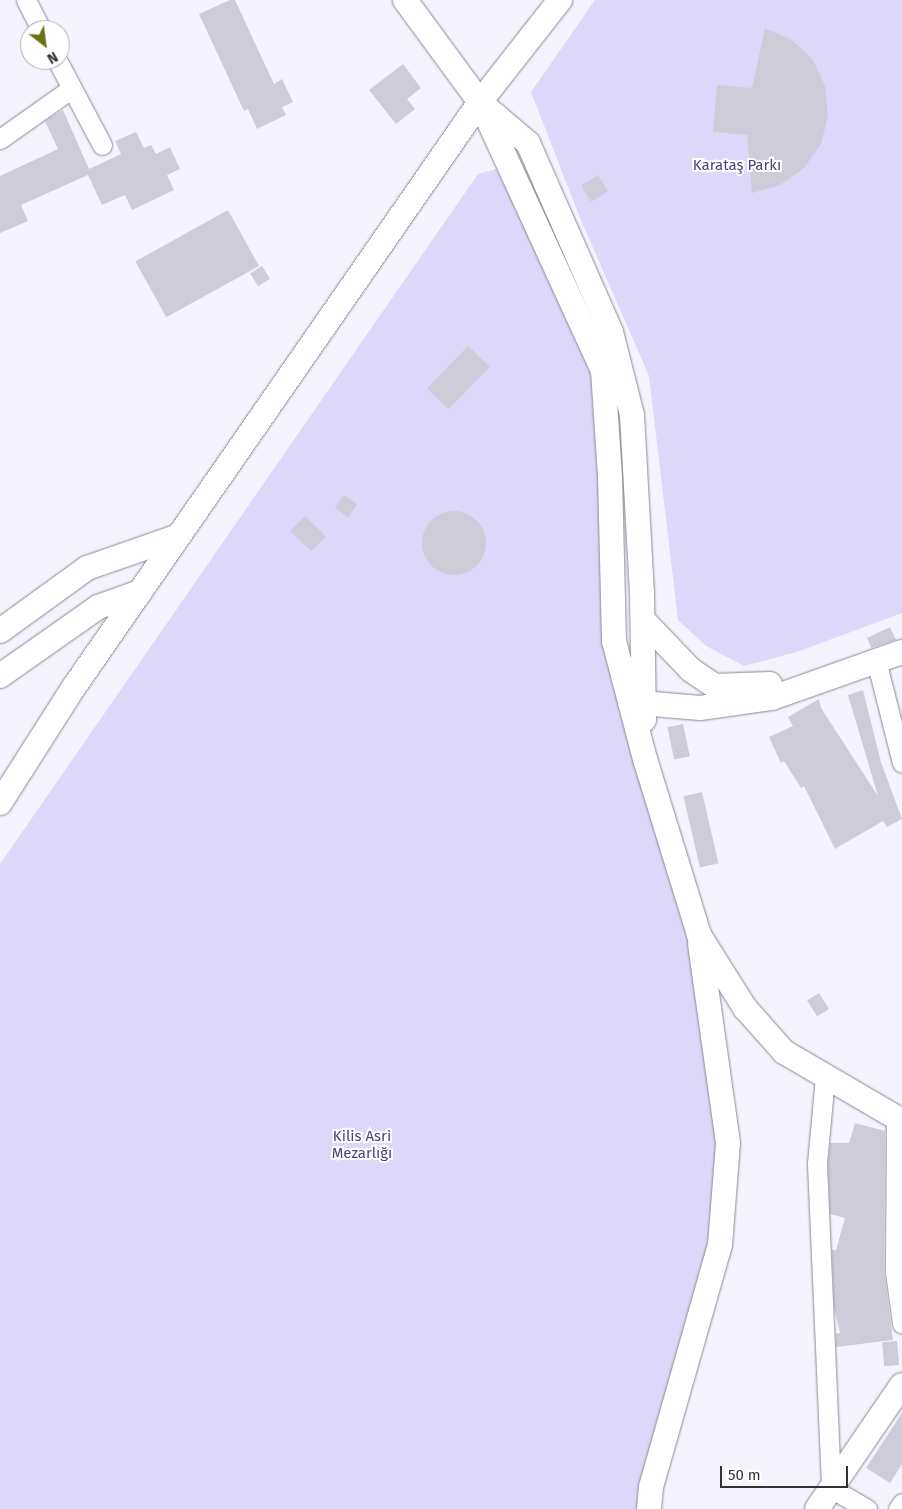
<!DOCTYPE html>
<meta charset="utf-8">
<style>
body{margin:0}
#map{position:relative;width:902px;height:1509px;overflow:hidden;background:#f5f4fe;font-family:"Fira Sans",sans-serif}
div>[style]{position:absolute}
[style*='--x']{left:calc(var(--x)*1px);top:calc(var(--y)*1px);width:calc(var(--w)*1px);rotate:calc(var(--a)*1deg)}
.green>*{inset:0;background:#ddd8f9}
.building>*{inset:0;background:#cdccd8;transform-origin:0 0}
.round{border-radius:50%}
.roads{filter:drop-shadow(0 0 1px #898893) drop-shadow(0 0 1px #898893)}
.minor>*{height:19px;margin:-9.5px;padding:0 9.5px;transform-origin:9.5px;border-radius:9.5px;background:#fff}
.tertiary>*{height:24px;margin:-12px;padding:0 12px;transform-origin:12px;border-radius:12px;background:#fff}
span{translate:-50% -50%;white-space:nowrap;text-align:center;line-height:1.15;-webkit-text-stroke:4px #fff;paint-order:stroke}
.park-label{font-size:15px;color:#4d3e80}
.north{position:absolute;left:20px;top:20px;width:50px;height:50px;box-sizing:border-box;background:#fff;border:1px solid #adadaf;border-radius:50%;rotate:150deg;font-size:14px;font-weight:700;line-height:20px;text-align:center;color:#313136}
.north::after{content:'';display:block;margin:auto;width:18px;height:22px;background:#6e7116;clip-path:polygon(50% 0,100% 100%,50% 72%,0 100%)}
.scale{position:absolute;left:720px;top:1466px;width:128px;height:22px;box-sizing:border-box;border:2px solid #313136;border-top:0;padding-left:6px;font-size:15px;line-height:18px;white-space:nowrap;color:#313136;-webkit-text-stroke:4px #fff;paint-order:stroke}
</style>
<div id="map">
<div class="green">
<i style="clip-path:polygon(595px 0,902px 0,902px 613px,797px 652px,744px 666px,706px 646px,678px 620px,649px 376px,580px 218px,531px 92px)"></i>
<i style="clip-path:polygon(515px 164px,604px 375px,617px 653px,682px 859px,729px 1147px,652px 1509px,0 1509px,0 864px,478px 174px)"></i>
</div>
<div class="building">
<i style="clip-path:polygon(230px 0,235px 0,274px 84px,282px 79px,293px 102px,282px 107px,286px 115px,257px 129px,248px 109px,244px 111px,199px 14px)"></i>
<i style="clip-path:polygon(765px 28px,792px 40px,813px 60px,825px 86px,828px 116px,821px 144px,804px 168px,780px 185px,752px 193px,747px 135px,713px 132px,717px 85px,752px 88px)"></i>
<i style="clip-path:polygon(403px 64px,421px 88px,407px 99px,415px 109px,396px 124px,369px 90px)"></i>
<i style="clip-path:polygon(63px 110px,89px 169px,121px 154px,115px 141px,136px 132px,144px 148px,151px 145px,156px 154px,170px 147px,180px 169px,167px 175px,174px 190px,132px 210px,125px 195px,102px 205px,88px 175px,21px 205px,28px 221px,0 233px,0 176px,58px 149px,45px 121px)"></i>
<i style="left:598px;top:175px;width:19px;height:20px;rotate:58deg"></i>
<i style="left:228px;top:210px;width:64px;height:106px;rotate:61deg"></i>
<i style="left:262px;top:266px;width:15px;height:14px;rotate:58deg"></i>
<i style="left:468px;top:346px;width:30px;height:59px;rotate:44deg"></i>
<i style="left:344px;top:495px;width:16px;height:16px;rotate:35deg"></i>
<i class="round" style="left:422px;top:511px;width:64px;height:64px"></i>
<i style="left:305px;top:516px;width:29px;height:21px;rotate:44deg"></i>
<i style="clip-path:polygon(890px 627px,896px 640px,871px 648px,867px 638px)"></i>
<i style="clip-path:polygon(863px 690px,881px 762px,902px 819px,887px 827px,883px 821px,835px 849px,804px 786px,801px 788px,784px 761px,781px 763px,769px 737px,793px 726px,788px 717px,819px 699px,821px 708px,878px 796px,848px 695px)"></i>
<i style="left:683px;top:724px;width:33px;height:16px;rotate:78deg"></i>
<i style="left:702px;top:792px;width:73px;height:19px;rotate:77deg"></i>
<i style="left:819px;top:993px;width:19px;height:14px;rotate:58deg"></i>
<i style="clip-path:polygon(855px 1123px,885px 1131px,884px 1272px,893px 1340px,836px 1347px,836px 1334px,840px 1333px,834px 1307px,832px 1250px,836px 1250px,845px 1218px,830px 1214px,828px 1164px,830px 1143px,849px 1143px)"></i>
<i style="left:897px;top:1341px;width:24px;height:15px;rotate:85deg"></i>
<i style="clip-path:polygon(902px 1413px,902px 1464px,890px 1483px,866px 1468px)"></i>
</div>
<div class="roads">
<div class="minor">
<i style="--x:26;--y:0;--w:34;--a:63"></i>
<i style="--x:57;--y:60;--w:96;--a:62.1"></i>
<i style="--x:0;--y:139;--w:88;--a:-35.3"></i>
<i style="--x:876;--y:660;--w:106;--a:75.8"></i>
<i style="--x:825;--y:1077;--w:87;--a:95.3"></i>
<i style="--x:817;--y:1164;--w:324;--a:87.5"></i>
<i style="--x:831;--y:1488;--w:42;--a:30.3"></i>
<i style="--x:896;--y:1117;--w:155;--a:90.4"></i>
<i style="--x:895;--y:1272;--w:52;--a:82.3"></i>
<i style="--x:898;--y:1509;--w:7;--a:-56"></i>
</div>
<div class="tertiary">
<i style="--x:405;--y:0;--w:127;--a:53.7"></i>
<i style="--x:480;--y:102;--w:296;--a:65.4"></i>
<i style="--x:603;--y:371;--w:106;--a:86.2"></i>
<i style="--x:610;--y:477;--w:164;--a:88.6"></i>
<i style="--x:614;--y:641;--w:122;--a:75.3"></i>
<i style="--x:645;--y:759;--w:184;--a:72.9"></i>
<i style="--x:699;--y:935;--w:86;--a:57.8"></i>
<i style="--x:745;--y:1008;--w:59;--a:48.4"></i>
<i style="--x:784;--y:1052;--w:137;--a:30.3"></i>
<i style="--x:487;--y:108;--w:54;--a:40.5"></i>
<i style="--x:528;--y:143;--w:206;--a:66.3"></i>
<i style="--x:611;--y:332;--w:86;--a:75.8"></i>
<i style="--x:632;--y:415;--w:178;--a:86.8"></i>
<i style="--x:642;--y:593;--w:127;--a:89.1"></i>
<i style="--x:643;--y:620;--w:69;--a:46.2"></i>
<i style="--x:691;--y:670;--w:29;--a:34"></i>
<i style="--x:715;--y:686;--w:55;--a:-2.1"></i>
<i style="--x:0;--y:631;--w:107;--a:-35.9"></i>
<i style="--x:87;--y:568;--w:97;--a:-19.2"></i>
<i style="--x:0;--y:676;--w:120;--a:-35.1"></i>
<i style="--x:98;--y:607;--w:45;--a:-19.7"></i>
<i style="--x:630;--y:702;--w:70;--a:4.9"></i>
<i style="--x:700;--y:708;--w:73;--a:-7.9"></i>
<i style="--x:772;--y:698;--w:138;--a:-19.5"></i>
<i style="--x:0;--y:803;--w:138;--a:-57.5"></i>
<i style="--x:74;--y:687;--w:712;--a:-55.24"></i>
<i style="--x:480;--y:102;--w:130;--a:-51.9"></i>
<i style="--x:649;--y:1509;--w:22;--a:-85"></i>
<i style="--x:651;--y:1487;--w:252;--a:-74.1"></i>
<i style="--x:720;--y:1245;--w:102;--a:-85.5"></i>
<i style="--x:728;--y:1143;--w:201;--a:-98"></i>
<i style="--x:817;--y:1509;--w:150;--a:-55.6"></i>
</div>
</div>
<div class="park-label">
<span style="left:737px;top:166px">Karataş Parkı</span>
<span style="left:362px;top:1145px">Kilis Asri<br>Mezarlığı</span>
</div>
<div class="north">N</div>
<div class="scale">50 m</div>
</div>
